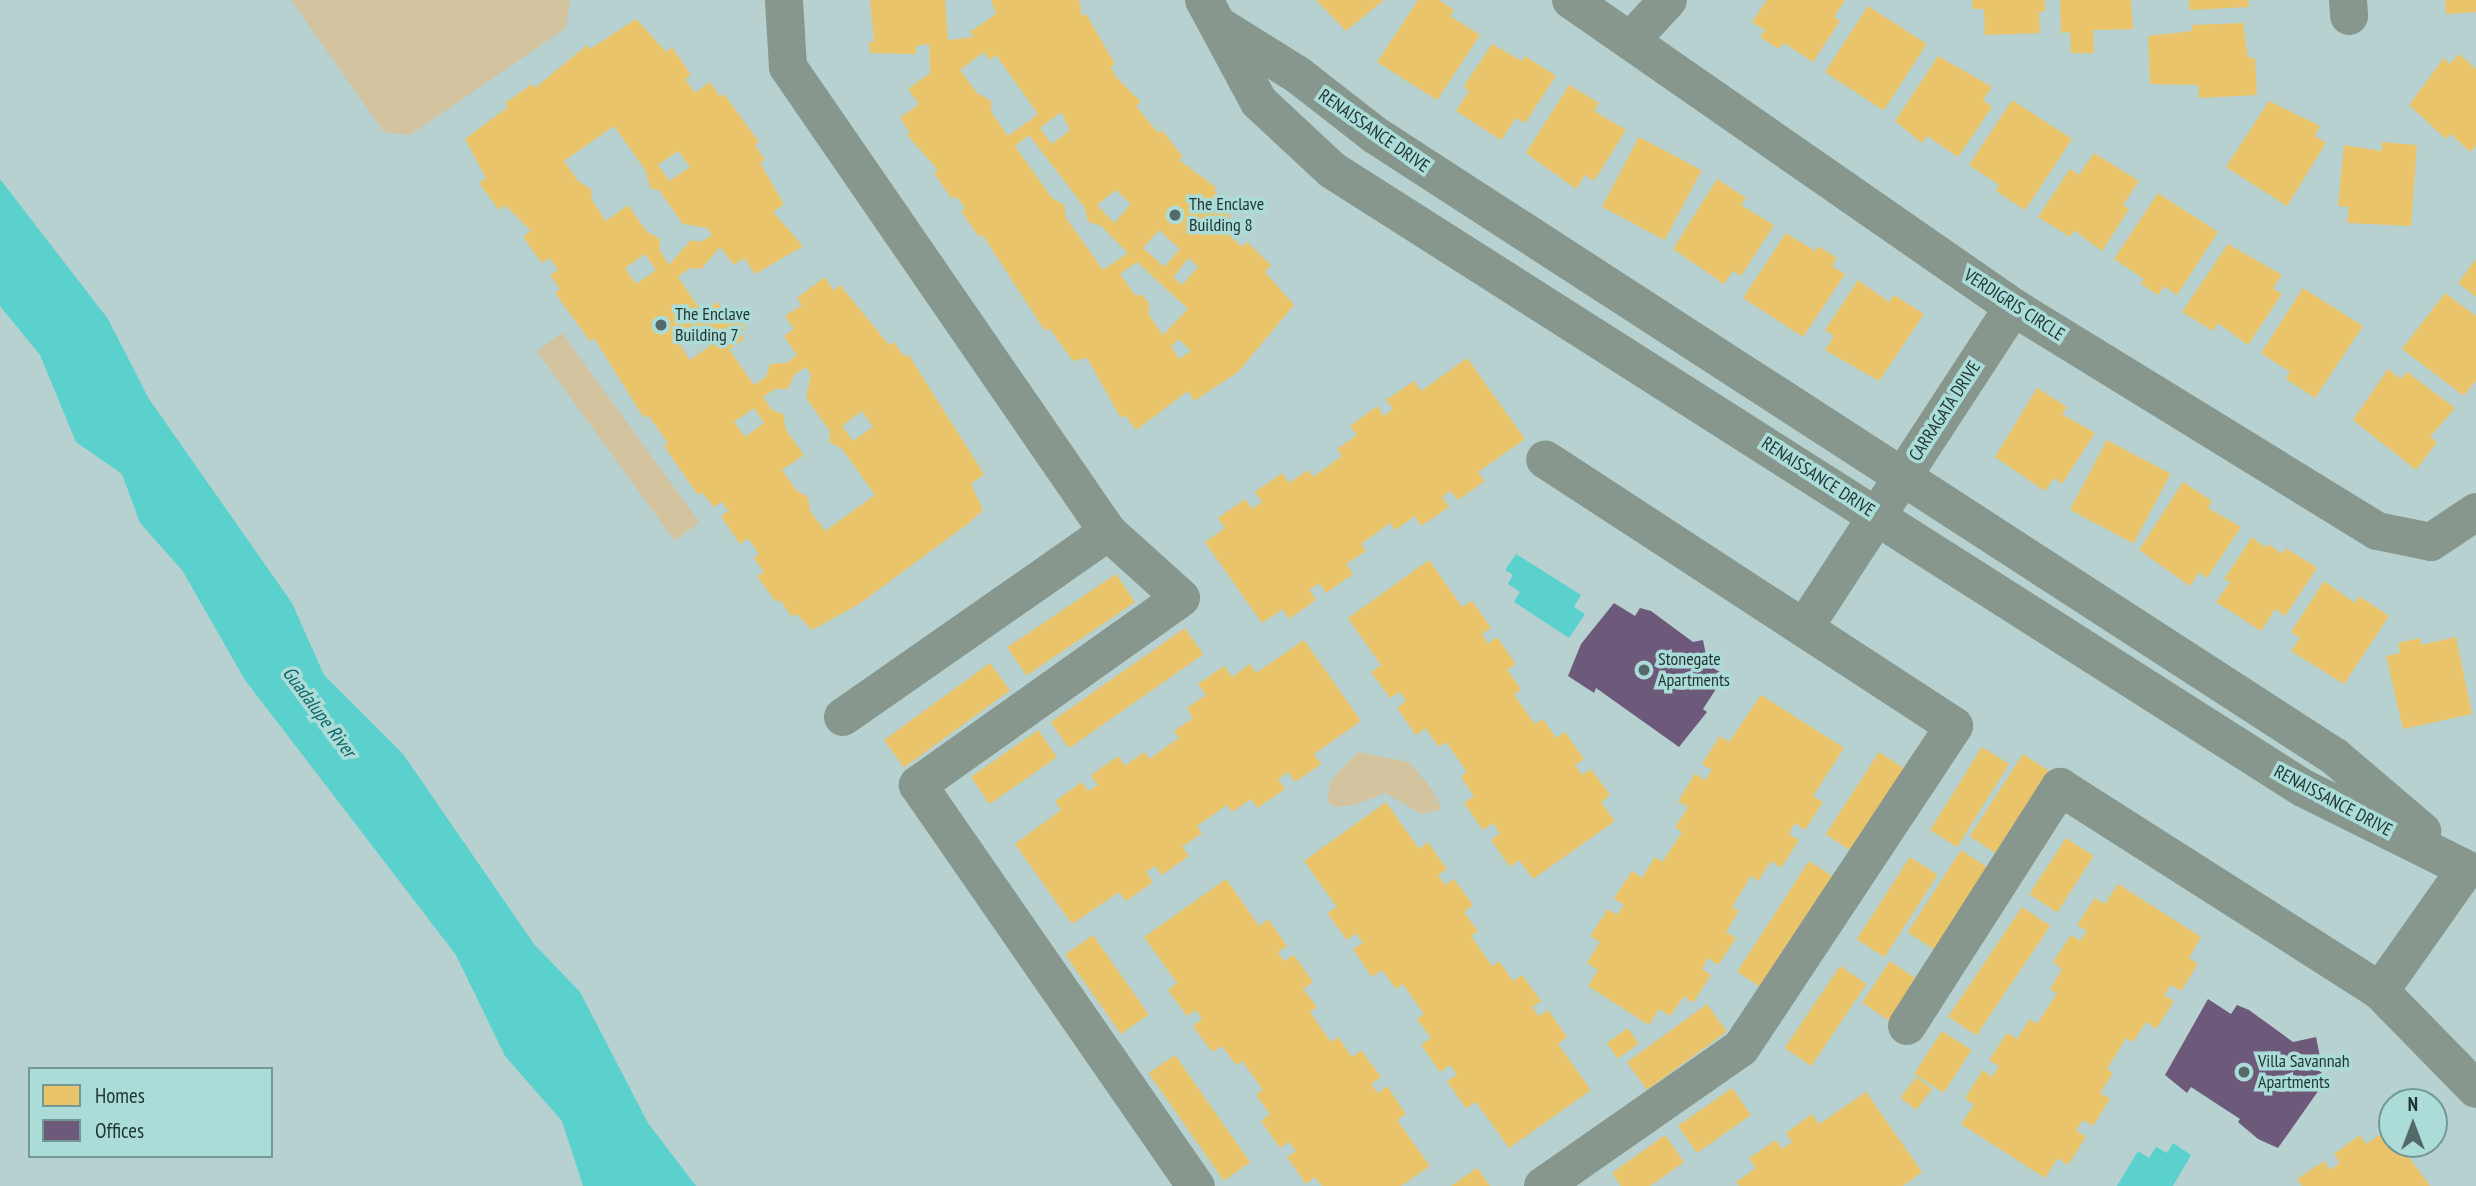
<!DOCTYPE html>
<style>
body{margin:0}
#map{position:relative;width:2476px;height:1186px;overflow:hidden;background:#b6d1cf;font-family:"PT Sans Narrow",sans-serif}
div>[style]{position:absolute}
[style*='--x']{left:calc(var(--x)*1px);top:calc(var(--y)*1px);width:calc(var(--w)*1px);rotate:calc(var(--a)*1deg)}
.green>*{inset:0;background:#d4c39f;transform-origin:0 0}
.water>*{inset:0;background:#5ad1cc}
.homes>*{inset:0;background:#e9c46a;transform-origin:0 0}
.offices>*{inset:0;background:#6d597a}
.minor>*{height:38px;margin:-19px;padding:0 19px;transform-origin:19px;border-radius:19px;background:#87978d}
.dots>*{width:19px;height:19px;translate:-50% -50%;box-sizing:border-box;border:4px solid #abdcd8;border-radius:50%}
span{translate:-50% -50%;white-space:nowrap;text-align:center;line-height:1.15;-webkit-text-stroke:7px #abdcd8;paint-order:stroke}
.street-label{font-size:18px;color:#1f3332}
.poi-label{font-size:18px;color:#1f3332}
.left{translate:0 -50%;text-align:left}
.water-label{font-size:19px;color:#0f6562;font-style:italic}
.legend{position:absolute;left:28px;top:1067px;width:245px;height:91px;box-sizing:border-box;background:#abdcd8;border:2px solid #739896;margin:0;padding:9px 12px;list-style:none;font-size:21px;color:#1f3332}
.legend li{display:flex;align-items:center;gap:14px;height:35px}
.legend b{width:35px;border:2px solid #739896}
.north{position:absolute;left:2378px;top:1088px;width:70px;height:70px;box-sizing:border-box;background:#abdcd8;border:2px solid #739896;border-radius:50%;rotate:0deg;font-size:19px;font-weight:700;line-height:28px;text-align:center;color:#1f3332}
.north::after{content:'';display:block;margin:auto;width:24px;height:32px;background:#546a69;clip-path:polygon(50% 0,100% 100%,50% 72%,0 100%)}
</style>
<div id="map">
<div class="green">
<i style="clip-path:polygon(291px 0,570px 0,566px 28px,410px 135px,384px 132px)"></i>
<i style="left:562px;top:333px;width:234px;height:31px;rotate:54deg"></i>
<i style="clip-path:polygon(1358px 752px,1409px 762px,1432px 789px,1442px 809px,1422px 814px,1385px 793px,1354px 805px,1336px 807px,1327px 802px,1331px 780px)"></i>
</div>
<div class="water">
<i style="clip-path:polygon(0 179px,108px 319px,149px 399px,292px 603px,324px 675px,403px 754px,534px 944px,580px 992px,648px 1123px,696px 1186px,583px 1186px,562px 1121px,505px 1056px,456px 955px,245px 680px,182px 570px,140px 523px,122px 474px,76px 442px,40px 355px,0 306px)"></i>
<i style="clip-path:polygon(1516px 554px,1581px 595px,1574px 607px,1585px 614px,1569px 638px,1514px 602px,1520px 592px,1508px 584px,1513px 575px,1505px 570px)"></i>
<i style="clip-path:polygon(2173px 1143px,2191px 1155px,2173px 1186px,2117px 1186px,2138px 1151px,2149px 1158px,2156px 1147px,2167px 1153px)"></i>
</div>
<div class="homes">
<i style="clip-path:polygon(evenodd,870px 0,945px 0,948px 40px,974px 37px,970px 32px,996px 14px,991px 0,1079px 0,1082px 16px,1086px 14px,1115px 64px,1111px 67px,1116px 77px,1141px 102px,1136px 106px,1158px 133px,1162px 130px,1183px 157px,1179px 160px,1217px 188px,1214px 191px,1235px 210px,1228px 216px,1239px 226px,1230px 236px,1242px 247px,1247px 242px,1271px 265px,1265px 272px,1294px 305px,1238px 372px,1194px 401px,1188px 391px,1136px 430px,1125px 415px,1121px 418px,1087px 358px,1073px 361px,1049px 328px,1045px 331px,982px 234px,979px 237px,961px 211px,965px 208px,956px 196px,952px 199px,934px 173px,938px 170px,907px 135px,910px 132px,900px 118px,919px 104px,908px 89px,930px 73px,929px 44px,916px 46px,916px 54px,870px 53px,869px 42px,874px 42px,870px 0,984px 52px,989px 60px,996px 55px,1038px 114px,1008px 136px,991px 112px,991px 101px,977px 93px,960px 70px,984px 52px,870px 0,1061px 112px,1070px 130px,1052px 144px,1040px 128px,1061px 112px,870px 0,1029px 135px,1085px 208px,1088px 222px,1100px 225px,1128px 253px,1103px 270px,1066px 218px,1064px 205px,1052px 198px,1015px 146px,1029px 135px,870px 0,1116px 190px,1131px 204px,1114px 223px,1097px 205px,1116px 190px,870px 0,1159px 230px,1180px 249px,1164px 267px,1143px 248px,1159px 230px,870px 0,1189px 258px,1198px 267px,1182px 285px,1173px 277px,1189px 258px,870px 0,1137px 262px,1188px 309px,1163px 335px,1149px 315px,1149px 303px,1142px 295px,1135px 295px,1120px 274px,1137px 262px,870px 0,1179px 339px,1191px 351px,1179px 359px,1171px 346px,1179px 339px)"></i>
<i style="clip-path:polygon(1316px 0,1384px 0,1346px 31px)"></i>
<i style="clip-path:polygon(1418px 0,1439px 0,1454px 10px,1450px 16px,1480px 35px,1437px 100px,1377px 62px)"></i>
<i style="clip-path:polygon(1767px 0,1845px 0,1834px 17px,1840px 21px,1813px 62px,1784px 43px,1779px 49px,1760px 37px,1765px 30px,1752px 22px)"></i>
<i style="clip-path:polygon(1972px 0,2045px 0,2045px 11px,2039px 12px,2040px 33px,1985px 35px,1984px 9px,1973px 9px)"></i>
<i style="clip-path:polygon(2060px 0,2131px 0,2133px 29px,2093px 30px,2094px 53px,2071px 53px,2070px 32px,2061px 33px)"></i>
<i style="clip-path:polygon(2189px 0,2248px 0,2249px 7px,2189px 10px)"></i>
<i style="clip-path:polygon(2445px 0,2476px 0,2476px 12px,2446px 14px)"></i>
<i style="left:1868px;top:6px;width:70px;height:79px;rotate:33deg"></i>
<i style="clip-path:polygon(evenodd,636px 19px,666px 52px,672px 47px,691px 75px,685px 79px,695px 93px,710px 82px,720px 97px,724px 94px,759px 142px,755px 145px,765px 160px,760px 163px,784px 204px,773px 212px,803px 246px,755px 274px,744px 258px,734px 265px,720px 247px,701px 269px,690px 268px,678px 277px,702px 312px,717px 302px,722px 309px,729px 304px,746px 328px,739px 332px,744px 339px,729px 349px,754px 385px,766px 377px,770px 364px,786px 363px,797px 355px,784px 336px,794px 329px,785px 316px,802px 305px,797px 298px,825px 277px,833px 290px,840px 285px,889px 345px,894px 342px,904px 357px,908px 354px,984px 474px,971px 484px,983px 510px,969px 523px,859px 604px,812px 630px,797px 614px,792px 617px,780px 600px,776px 602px,757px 576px,764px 572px,754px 558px,759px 554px,748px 538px,740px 544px,721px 516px,729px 511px,722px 502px,714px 507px,702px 492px,698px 495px,664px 446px,668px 443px,648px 415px,644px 418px,594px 338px,590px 341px,555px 293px,560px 289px,550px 275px,558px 270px,550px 258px,542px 263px,523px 237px,531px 231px,505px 205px,499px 210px,479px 183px,486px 178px,465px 139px,508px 107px,505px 103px,532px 84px,535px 88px,587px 45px,590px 49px,636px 19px,614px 126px,646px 171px,650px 188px,659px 190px,683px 224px,707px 228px,712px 235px,701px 242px,691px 240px,669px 265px,660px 251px,659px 238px,647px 232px,628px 205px,606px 221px,592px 200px,591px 189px,578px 181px,564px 161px,614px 126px,636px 19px,678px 151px,690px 167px,669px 181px,658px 165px,678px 151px,636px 19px,645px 254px,656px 270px,636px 284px,625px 268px,645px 254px,636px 19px,700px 332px,710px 346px,690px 360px,680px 345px,700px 332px,636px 19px,806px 367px,811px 375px,806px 398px,830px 431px,829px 442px,842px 449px,875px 495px,825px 531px,810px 511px,808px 497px,797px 491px,782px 470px,804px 455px,786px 430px,783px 414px,772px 410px,763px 397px,775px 389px,788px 389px,794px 375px,806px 367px,636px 19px,754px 408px,764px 423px,745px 437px,734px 422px,754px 408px,636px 19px,862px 411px,873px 427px,853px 441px,842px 426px,862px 411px)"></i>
<i style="clip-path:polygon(2243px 23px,2248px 58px,2255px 58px,2257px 95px,2199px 98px,2198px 85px,2150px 84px,2148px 36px,2192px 31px,2192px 25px)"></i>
<i style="clip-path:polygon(1492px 44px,1522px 61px,1525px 56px,1556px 76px,1525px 123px,1516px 118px,1501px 140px,1456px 111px,1469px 91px,1464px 86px)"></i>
<i style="clip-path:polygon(2459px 54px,2476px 69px,2476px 146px,2470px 152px,2451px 134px,2446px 139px,2409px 105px,2444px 58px,2450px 64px)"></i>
<i style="clip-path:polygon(1938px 56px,1992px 87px,1983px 100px,1992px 107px,1958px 157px,1927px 136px,1922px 143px,1895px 121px)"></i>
<i style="clip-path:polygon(1569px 85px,1599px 103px,1594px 111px,1626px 130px,1594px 181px,1585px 175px,1576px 189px,1526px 153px)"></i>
<i style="clip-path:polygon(2012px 100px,2072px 139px,2025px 210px,1996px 191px,1999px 185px,1969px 165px)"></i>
<i style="clip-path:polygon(2269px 101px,2320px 126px,2315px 136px,2326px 143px,2287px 206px,2226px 167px)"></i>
<i style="left:1639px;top:137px;width:71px;height:79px;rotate:28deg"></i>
<i style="clip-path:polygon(2382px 142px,2417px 145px,2411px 226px,2347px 223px,2349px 207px,2338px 206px,2344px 145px,2382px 151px)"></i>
<i style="clip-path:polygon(2094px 153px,2139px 181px,2123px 205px,2129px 209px,2102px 251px,2074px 230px,2070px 237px,2038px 217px,2070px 169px,2079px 175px)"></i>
<i style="clip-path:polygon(1717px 179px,1746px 198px,1741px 205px,1774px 225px,1741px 276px,1733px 271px,1724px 284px,1673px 249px)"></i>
<i style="clip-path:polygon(2158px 193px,2218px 232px,2177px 295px,2164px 286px,2158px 295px,2141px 284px,2144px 279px,2114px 259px)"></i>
<i style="clip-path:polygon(1786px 233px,1815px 251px,1818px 246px,1837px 258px,1832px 266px,1845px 274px,1803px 337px,1743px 298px)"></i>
<i style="clip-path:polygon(2228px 244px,2282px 275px,2273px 288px,2282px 294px,2248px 345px,2218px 323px,2213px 331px,2182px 312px)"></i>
<i style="clip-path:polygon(2476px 259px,2476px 297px,2458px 283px)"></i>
<i style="clip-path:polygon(1858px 280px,1889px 302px,1894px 295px,1924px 314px,1879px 381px,1825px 350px,1834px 336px,1825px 330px)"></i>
<i style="clip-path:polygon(2303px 288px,2363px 326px,2315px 398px,2286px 379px,2290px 372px,2261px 353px)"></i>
<i style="clip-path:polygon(2445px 293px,2476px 316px,2476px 380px,2464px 396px,2402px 349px)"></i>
<i style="clip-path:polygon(1467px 358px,1525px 439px,1478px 472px,1485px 481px,1458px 500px,1450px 491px,1442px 497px,1449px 507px,1421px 526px,1415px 516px,1395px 530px,1390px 523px,1361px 544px,1366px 551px,1346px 564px,1353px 574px,1326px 593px,1319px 583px,1309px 590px,1316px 600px,1289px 619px,1283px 609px,1262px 623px,1205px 542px,1225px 528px,1218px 518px,1245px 499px,1252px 509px,1262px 502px,1255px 492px,1282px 473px,1289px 483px,1308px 470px,1313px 477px,1342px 456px,1337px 449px,1357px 435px,1350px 426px,1377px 406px,1384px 416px,1393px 409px,1386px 400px,1414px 381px,1421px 391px)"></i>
<i style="clip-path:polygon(2388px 369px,2401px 379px,2407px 372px,2455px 408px,2430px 437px,2437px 442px,2416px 470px,2353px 420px)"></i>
<i style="clip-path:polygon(2037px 388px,2067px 407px,2062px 414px,2095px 433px,2062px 484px,2054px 478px,2045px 491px,1995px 457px)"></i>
<i style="left:2107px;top:440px;width:72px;height:79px;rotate:28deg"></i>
<i style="clip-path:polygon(2183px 482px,2212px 501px,2208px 508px,2241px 527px,2207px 578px,2199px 572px,2190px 586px,2139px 550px)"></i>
<i style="clip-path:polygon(2252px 537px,2265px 548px,2268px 544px,2283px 554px,2286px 548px,2317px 568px,2285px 616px,2275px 609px,2261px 631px,2216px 602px,2230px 582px,2224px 579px)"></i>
<i style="clip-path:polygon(1429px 560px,1462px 607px,1472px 601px,1491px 628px,1482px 634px,1488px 644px,1497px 637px,1516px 664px,1507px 670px,1521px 689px,1514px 695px,1535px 724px,1543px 719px,1556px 738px,1565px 732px,1584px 759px,1575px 765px,1582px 775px,1591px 769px,1610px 795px,1601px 802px,1615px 821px,1533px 879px,1519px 860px,1510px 867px,1491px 840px,1500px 833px,1493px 823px,1483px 830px,1464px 803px,1474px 796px,1461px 777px,1467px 772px,1446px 742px,1439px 747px,1425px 728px,1416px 735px,1397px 708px,1406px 701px,1400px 692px,1390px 698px,1371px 672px,1381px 665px,1348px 618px)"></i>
<i style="left:1116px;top:574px;width:34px;height:131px;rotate:56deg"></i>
<i style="clip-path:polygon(2324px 581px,2355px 603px,2359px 596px,2389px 616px,2344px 684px,2291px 651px,2300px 638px,2291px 632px)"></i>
<i style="left:1185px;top:628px;width:32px;height:164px;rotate:55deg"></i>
<i style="clip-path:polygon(2456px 637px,2472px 714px,2403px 729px,2386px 656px,2400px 653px,2398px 643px,2420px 638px,2421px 645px)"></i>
<i style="clip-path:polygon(1304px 640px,1361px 721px,1314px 754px,1321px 764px,1295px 782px,1288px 772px,1278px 779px,1285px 789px,1257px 808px,1251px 799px,1232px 812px,1227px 805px,1197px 826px,1202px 833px,1182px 847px,1189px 856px,1162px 875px,1155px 866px,1146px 872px,1153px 882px,1126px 901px,1119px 892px,1072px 924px,1015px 844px,1061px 810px,1055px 801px,1082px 782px,1088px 791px,1098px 785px,1091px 775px,1118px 756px,1125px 766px,1144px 752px,1149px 759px,1179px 738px,1174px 731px,1193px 718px,1187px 708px,1206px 695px,1198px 684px,1224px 666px,1232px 677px,1250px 664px,1256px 673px)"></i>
<i style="left:990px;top:663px;width:34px;height:131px;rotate:54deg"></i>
<i style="clip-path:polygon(1761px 695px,1844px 748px,1813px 796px,1823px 802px,1805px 830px,1795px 823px,1789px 834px,1799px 840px,1781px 868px,1771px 861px,1758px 881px,1751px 876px,1732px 907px,1739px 911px,1726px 932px,1736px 938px,1718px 965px,1708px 958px,1702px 969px,1711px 975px,1693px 1003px,1684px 996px,1670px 1016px,1659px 1009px,1649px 1025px,1588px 986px,1598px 970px,1587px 963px,1600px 942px,1590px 936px,1608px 909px,1617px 915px,1624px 905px,1614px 898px,1632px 871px,1642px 878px,1655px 857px,1662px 862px,1682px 832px,1675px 827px,1688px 807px,1678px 801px,1695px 774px,1705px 780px,1712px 770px,1702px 764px,1720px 736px,1729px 742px)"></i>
<i style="left:1038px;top:730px;width:33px;height:82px;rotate:55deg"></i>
<i style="left:1982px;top:747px;width:32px;height:98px;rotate:32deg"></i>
<i style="left:1879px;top:752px;width:33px;height:98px;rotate:33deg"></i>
<i style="left:2023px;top:754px;width:33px;height:98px;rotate:33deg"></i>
<i style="clip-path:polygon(1386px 802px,1419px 849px,1428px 842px,1447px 869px,1438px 875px,1445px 885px,1454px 879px,1473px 905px,1464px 912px,1478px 931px,1471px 936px,1492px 966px,1499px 961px,1513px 981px,1522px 975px,1541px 1001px,1532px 1007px,1539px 1016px,1548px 1010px,1567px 1037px,1558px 1044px,1591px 1090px,1509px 1148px,1476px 1102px,1466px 1108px,1447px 1081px,1457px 1075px,1450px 1065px,1440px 1072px,1421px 1045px,1431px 1038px,1417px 1019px,1424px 1014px,1403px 984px,1396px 989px,1382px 970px,1372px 977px,1353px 949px,1363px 943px,1356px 933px,1347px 940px,1327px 913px,1337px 907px,1304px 861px)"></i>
<i style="left:2066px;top:838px;width:33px;height:67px;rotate:33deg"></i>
<i style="left:1961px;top:850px;width:33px;height:98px;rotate:33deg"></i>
<i style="left:1910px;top:857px;width:33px;height:98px;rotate:33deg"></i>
<i style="left:1809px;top:861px;width:33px;height:132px;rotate:33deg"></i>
<i style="clip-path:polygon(1226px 879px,1259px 926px,1268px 919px,1287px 946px,1278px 952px,1284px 961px,1294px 955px,1313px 982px,1303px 989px,1317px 1007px,1310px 1012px,1331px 1042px,1338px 1037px,1352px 1057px,1361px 1050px,1381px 1077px,1371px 1084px,1378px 1093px,1387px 1086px,1406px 1114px,1397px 1120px,1430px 1166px,1401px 1186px,1322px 1186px,1315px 1177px,1306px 1184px,1287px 1157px,1296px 1151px,1289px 1142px,1280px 1148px,1261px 1121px,1270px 1114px,1256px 1095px,1263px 1090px,1242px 1061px,1236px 1065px,1222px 1046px,1212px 1052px,1193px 1026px,1202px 1019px,1196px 1010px,1187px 1016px,1168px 990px,1177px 983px,1144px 937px)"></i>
<i style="clip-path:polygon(2118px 884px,2201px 937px,2189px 958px,2198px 964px,2181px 991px,2171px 985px,2164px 995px,2174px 1001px,2156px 1029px,2146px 1022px,2133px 1042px,2126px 1038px,2107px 1069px,2113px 1073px,2100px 1093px,2110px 1099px,2093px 1126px,2083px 1120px,2076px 1130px,2086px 1137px,2068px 1165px,2058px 1158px,2045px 1178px,1961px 1124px,1974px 1105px,1965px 1098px,1983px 1070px,1992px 1077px,1999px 1066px,1989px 1060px,2007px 1033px,2017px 1039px,2030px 1019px,2037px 1024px,2057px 993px,2050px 989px,2062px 969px,2053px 962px,2071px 935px,2080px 941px,2087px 931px,2077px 925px,2095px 898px,2105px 904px)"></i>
<i style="left:2022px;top:907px;width:34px;height:132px;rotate:34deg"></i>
<i style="left:1093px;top:935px;width:97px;height:34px;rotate:55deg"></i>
<i style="left:1890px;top:961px;width:32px;height:50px;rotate:34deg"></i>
<i style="left:1840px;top:966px;width:32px;height:99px;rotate:34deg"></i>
<i style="left:1707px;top:1004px;width:34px;height:99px;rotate:54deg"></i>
<i style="left:1628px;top:1028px;width:19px;height:26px;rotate:55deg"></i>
<i style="left:1942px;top:1031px;width:35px;height:51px;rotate:33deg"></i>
<i style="left:1175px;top:1055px;width:131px;height:32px;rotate:55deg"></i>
<i style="left:1916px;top:1077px;width:20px;height:26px;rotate:37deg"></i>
<i style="left:1732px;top:1088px;width:33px;height:66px;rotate:55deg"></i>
<i style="clip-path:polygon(1866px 1092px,1922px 1172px,1903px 1186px,1739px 1186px,1736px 1182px,1756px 1168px,1749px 1158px,1776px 1140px,1782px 1149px,1792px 1142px,1786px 1133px,1812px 1114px,1819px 1124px)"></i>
<i style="clip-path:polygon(2386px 1130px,2392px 1144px,2403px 1149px,2430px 1186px,2302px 1186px,2297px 1179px,2324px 1161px,2330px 1170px,2340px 1163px,2334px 1154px,2360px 1135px,2366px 1144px)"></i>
<i style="clip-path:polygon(1665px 1135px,1684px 1162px,1650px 1186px,1621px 1186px,1612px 1173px)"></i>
<i style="clip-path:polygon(1477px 1168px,1490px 1186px,1451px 1186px)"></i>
</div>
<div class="offices">
<i style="clip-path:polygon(1614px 603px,1635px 616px,1640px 608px,1651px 611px,1693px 642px,1703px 640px,1708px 665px,1725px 675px,1703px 709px,1707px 712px,1679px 747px,1596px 688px,1594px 693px,1568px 676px,1581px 644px)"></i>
<i style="clip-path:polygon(2208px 999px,2231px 1014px,2237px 1005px,2249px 1010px,2293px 1042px,2316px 1037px,2322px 1067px,2315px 1068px,2325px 1075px,2321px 1087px,2278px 1148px,2258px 1139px,2238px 1122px,2240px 1119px,2191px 1087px,2187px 1093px,2165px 1075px)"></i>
</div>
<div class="minor">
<i style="--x:784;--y:0;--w:67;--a:86.6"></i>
<i style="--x:788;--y:67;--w:564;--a:55.47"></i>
<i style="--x:1108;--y:532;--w:98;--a:42.1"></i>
<i style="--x:1181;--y:598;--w:323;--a:144.6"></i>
<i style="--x:918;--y:785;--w:488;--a:55.3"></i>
<i style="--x:1204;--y:0;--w:116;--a:61.7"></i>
<i style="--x:1259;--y:102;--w:100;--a:43"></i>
<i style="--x:1332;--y:170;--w:1151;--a:32.48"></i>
<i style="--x:2303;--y:788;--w:182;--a:26.4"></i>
<i style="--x:1571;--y:0;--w:538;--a:34.78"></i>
<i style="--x:2013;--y:307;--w:427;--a:31.6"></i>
<i style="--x:2377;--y:531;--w:55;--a:11.5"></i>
<i style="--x:2431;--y:542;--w:54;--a:-33.7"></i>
<i style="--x:2348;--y:0;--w:16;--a:86"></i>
<i style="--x:1221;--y:27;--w:91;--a:31.9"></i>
<i style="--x:1298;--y:75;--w:98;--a:37.9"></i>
<i style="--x:1375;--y:135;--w:1143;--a:32.93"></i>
<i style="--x:2334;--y:756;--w:116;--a:40.4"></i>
<i style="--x:1632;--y:39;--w:53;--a:-47.3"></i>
<i style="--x:1804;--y:628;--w:383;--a:-56.9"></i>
<i style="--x:843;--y:717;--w:323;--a:-34.9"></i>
<i style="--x:2380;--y:991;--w:149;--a:-54.8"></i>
<i style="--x:1907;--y:1026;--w:284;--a:-57.4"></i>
<i style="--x:2060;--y:787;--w:379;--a:32.5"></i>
<i style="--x:2380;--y:991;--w:137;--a:45.6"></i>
<i style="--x:1543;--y:1186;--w:241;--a:-34.9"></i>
<i style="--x:1741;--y:1048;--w:386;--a:-56.5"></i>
<i style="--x:1954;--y:726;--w:488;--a:-146.9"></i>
</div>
<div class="dots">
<i style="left:1175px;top:215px;background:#546a69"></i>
<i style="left:661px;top:325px;background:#546a69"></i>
<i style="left:1644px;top:670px;background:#546a69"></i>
<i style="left:2244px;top:1072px;background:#546a69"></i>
</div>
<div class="street-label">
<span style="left:1374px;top:131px;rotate:35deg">RENAISSANCE DRIVE</span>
<span style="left:2014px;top:305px;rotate:33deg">VERDIGRIS CIRCLE</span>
<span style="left:1945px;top:411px;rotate:-57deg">CARRAGATA DRIVE</span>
<span style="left:1818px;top:477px;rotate:33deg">RENAISSANCE DRIVE</span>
<span style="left:2333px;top:801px;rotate:28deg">RENAISSANCE DRIVE</span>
</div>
<div class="poi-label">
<span class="left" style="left:1189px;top:215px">The Enclave<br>Building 8</span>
<span class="left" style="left:675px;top:325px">The Enclave<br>Building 7</span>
<span class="left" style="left:1658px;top:670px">Stonegate<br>Apartments</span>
<span class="left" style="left:2258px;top:1072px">Villa Savannah<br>Apartments</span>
</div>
<div class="water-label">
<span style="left:319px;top:712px;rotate:53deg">Guadalupe River</span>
</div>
<ul class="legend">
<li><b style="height:19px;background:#e9c46a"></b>Homes</li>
<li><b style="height:19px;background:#6d597a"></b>Offices</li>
</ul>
<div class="north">N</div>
</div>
